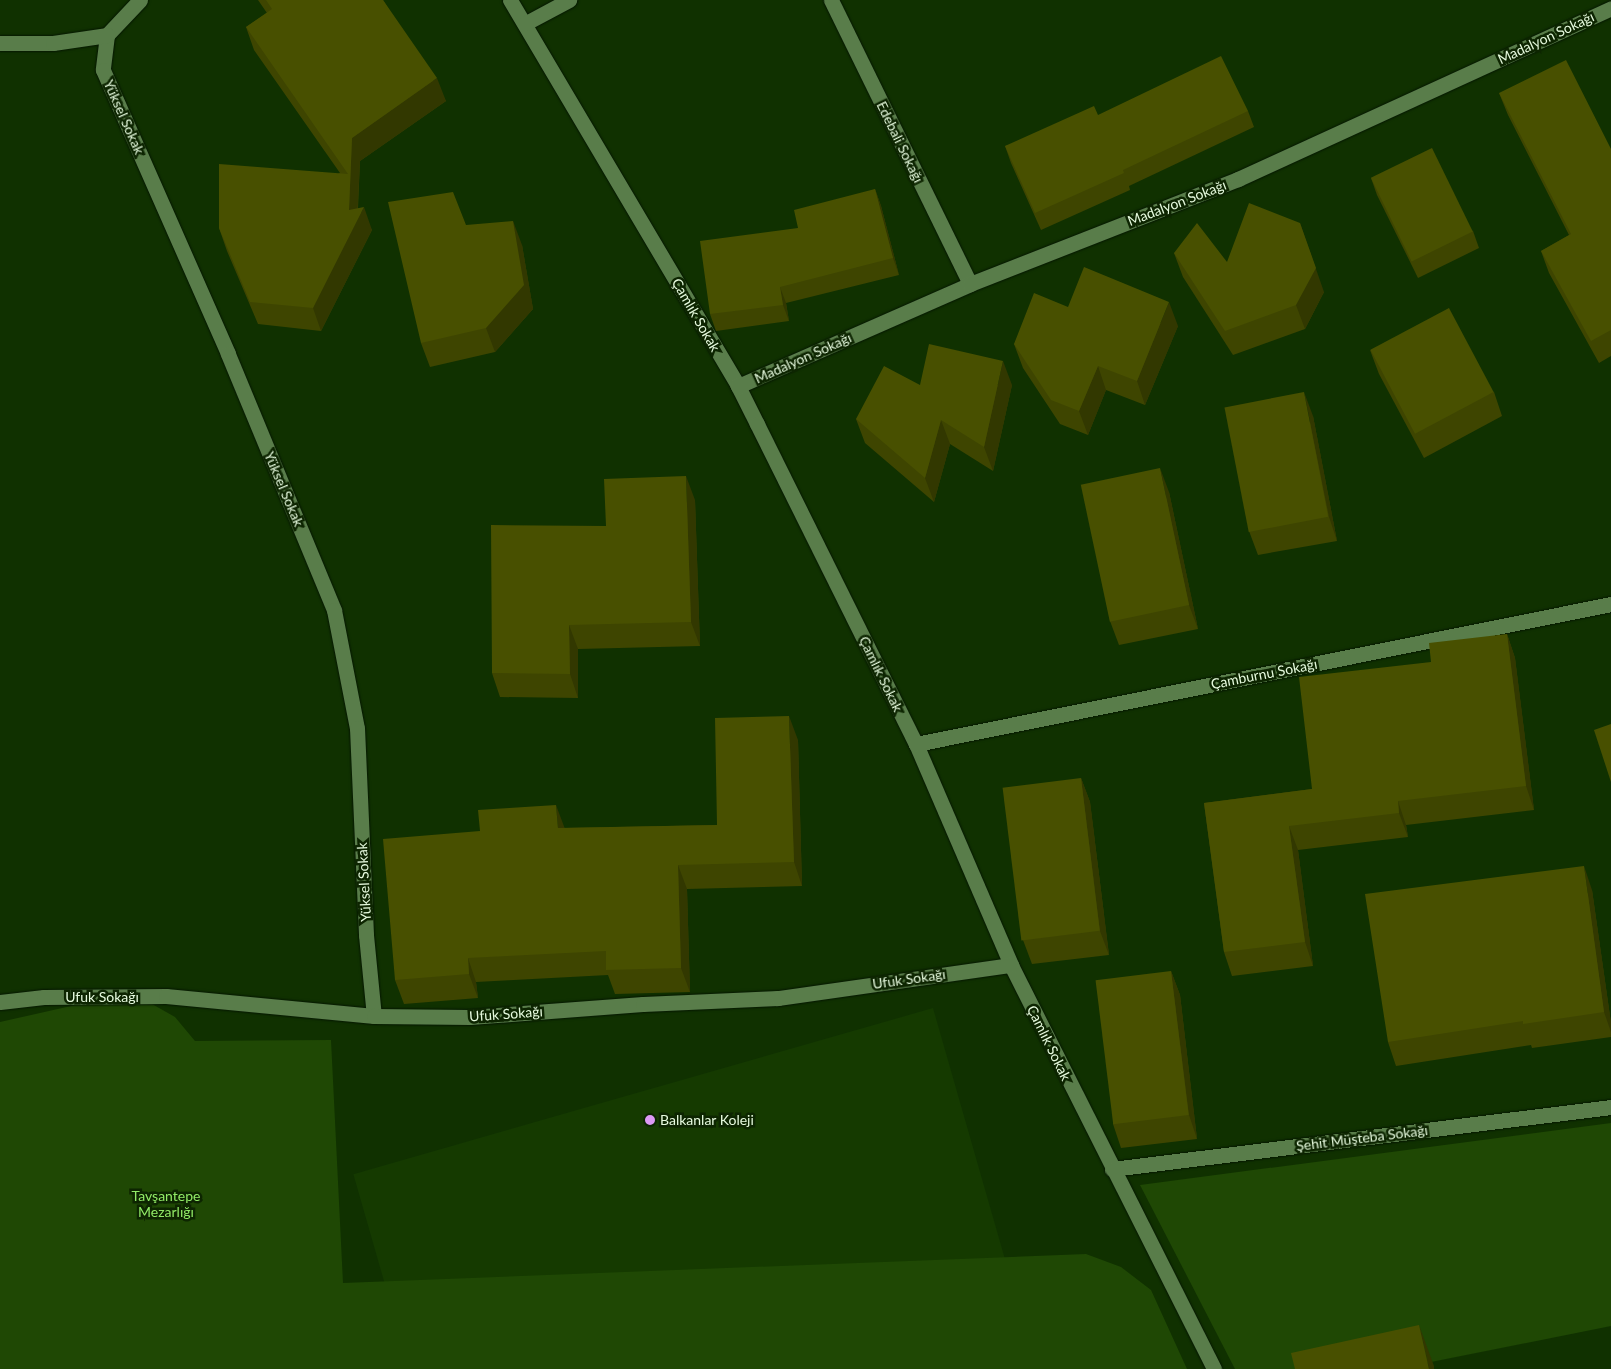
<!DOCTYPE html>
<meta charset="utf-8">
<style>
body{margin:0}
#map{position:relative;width:1611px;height:1369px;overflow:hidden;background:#103100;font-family:Lato,sans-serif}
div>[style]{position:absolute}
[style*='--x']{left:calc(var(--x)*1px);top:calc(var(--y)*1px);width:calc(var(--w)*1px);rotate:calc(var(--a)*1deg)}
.built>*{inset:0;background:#153a00;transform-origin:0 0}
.green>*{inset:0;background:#1f4804}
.roads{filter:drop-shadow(0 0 1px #051600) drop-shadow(0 0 1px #051600)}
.street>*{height:15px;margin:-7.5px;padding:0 7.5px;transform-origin:7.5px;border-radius:7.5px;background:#597d4a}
.wall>*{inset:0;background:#3e4500}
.shaded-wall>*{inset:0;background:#323800}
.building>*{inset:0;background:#485000;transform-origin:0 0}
.dots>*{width:14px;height:14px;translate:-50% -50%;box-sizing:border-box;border:2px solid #0d2501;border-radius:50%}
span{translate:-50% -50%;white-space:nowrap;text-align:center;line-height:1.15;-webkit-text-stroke:5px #0d2501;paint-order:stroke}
.street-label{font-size:14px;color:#e6fade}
.poi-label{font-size:14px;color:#e6fade}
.left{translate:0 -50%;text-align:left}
.park-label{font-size:14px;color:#92eb67}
</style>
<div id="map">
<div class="built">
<i style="left:933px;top:1008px;width:260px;height:603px;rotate:74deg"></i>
</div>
<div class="green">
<i style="clip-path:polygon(145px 1000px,175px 1017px,195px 1041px,331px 1040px,343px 1283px,1086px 1254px,1121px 1267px,1151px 1290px,1187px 1369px,0 1369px,0 1022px,80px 1004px)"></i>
<i style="clip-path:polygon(1611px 1123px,1611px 1326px,1396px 1369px,1235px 1369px,1140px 1185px)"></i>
</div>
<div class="roads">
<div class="street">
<i style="--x:140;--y:0;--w:48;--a:133.3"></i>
<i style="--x:107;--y:35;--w:35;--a:97"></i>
<i style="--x:103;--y:70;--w:310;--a:66.2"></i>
<i style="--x:228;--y:354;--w:277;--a:67.5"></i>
<i style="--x:334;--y:610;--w:120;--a:79"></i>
<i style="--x:357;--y:728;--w:207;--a:87.5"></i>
<i style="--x:366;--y:935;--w:81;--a:84.4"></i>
<i style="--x:510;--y:0;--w:448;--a:59.4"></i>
<i style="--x:738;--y:386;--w:42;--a:63.4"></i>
<i style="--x:757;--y:424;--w:357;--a:63.6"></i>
<i style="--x:916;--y:744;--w:241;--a:66.7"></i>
<i style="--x:1011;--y:965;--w:452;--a:63.3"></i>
<i style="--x:831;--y:0;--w:316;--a:63.9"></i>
<i style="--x:526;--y:23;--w:49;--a:-28.1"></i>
<i style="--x:0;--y:43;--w:53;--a:0"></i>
<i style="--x:53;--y:43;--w:55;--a:-8.4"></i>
<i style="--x:738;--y:386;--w:253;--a:-23.7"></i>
<i style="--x:970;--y:284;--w:288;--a:-21.4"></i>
<i style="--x:1238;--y:179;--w:410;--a:-24.6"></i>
<i style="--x:916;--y:744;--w:709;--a:-11.39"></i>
<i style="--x:0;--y:1002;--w:44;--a:-6.5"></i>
<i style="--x:44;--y:997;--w:122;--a:-0.5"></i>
<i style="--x:166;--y:996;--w:209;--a:5.5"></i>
<i style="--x:374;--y:1016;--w:96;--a:0.6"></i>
<i style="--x:470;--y:1017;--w:173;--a:-4.3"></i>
<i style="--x:643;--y:1004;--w:135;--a:-2.5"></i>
<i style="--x:778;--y:998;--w:235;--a:-8.1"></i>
<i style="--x:1112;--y:1169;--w:503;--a:-7.08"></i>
</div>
</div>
<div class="wall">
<i style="clip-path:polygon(258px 0,383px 0,446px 101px,360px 161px,358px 208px,372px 230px,321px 331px,258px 324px,227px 251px,219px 228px,340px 173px,254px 50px,246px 27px,267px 13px)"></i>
<i style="clip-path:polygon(1499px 93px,1611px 149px,1611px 356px,1599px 363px,1549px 273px,1541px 251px,1569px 235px,1508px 115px)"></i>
<i style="clip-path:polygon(1248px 111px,1254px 127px,1129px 186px,1130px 190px,1041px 230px,1011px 163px,1005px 146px,1098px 115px)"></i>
<i style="clip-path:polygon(1371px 178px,1473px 231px,1479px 248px,1418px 278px,1377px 195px)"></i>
<i style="clip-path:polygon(875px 189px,881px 206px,899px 275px,786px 303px,789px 321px,716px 331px,710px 314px,798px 228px)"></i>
<i style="clip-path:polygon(466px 225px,522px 245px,533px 309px,495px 352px,430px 367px,421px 343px)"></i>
<i style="clip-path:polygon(1174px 253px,1227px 262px,1324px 292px,1305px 329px,1233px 355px,1183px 277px)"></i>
<i style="clip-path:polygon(1068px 307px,1178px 326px,1145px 405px,1106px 390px,1088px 435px,1060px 424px,1023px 368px,1014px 344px)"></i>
<i style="clip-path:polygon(1370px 350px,1494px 392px,1502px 416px,1424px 458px,1379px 374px)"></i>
<i style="clip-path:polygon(920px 385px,1012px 385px,993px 471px,950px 444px,934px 502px,865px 443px,856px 419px)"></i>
<i style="clip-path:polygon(1313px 416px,1337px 541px,1258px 555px,1249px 531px)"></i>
<i style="clip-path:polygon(1169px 492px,1198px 629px,1119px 645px,1110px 621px)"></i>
<i style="clip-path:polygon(695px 500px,700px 646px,578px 649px,578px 698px,500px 697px,492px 673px,606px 526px)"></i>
<i style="clip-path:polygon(1507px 634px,1515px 658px,1534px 810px,1406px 825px,1408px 837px,1298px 850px,1313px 966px,1232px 976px,1224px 952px,1204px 803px,1312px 789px,1431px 662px)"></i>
<i style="clip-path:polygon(798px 740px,802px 886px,687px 889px,690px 992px,615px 994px,608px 975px,476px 982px,478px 998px,404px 1004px,395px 980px,565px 828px,717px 825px)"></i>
<i style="clip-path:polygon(1081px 778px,1090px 802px,1109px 955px,1032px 964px,1023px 940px)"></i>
<i style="clip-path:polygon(1592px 890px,1611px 1023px,1611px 1037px,1532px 1048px,1531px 1045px,1396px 1066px,1388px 1042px)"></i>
<i style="clip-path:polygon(1171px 971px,1180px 995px,1197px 1139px,1121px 1148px,1113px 1124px)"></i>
</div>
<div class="shaded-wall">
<i style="clip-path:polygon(437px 78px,446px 101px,360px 161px,357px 220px,364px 207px,372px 230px,321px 331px,313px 308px,349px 210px,352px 138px)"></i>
<i style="clip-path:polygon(875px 189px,881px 206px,899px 275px,893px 258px)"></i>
<i style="clip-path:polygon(513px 221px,522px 245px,533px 309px,495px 352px,486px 328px)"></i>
<i style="clip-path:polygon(1300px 223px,1324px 292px,1305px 329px,1296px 305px)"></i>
<i style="clip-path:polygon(780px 287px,786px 303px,789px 321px,783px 305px)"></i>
<i style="clip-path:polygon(1169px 302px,1178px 326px,1145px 405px,1137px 381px)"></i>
<i style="clip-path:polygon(1003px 361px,1012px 385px,993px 471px,984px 447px)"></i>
<i style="clip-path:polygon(1098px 366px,1106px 390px,1088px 435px,1079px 411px)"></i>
<i style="clip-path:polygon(1304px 392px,1313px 416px,1337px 541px,1329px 517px)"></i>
<i style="clip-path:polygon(941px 420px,950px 444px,934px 502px,925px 478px)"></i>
<i style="clip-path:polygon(1160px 468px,1169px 492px,1198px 629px,1189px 605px)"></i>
<i style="clip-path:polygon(686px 476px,695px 500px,700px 646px,691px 622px)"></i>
<i style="clip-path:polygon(569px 625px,578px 649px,578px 698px,570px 674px)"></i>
<i style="clip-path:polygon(1507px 634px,1515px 658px,1534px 810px,1526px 786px)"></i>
<i style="clip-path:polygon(789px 716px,798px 740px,802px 886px,794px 862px)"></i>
<i style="clip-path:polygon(1081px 778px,1090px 802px,1109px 955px,1100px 931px)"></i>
<i style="clip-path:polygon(1398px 801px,1406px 825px,1408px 837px,1399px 813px)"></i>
<i style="clip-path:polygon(556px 805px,565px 829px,558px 828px)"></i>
<i style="clip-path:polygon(1289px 826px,1298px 850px,1313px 966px,1305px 942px)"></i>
<i style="clip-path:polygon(678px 865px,687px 889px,690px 992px,681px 968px)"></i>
<i style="clip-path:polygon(1584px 866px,1592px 890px,1611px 1023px,1611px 1032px,1604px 1012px)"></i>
<i style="clip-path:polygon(468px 958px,476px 982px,478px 998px,469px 974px)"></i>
<i style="clip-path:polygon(1171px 971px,1180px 995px,1197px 1139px,1189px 1115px)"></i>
<i style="clip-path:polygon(1419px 1325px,1434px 1366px,1434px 1369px,1429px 1369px)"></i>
</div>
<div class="building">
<i style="clip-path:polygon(266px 0,383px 0,437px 78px,352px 138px,349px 210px,364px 207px,313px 308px,250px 302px,219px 228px,219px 164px,348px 174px,246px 27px,272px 9px)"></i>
<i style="clip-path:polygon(1221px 56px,1248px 111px,1123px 170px,1124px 173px,1035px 213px,1005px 146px,1094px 106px,1098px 115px)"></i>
<i style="clip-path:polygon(1566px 60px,1611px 149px,1611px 330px,1591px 341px,1541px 251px,1571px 234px,1499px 93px)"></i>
<i style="left:1432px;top:148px;width:93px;height:68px;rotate:64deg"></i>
<i style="clip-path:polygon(875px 189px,893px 258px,780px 287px,783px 305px,710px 314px,700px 241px,798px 228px,794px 210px)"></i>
<i style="clip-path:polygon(453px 192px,466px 225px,513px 221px,524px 285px,486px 328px,421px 343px,388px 202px)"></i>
<i style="clip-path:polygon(1249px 203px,1300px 223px,1316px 268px,1296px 305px,1225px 331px,1174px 253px,1197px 223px,1227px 262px)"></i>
<i style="clip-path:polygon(1084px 267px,1169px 302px,1137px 381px,1098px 366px,1079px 411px,1051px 400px,1014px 344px,1034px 293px,1068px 307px)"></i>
<i style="left:1449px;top:308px;width:95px;height:89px;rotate:62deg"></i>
<i style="clip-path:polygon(929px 344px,1003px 361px,984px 447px,941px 420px,925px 478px,856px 419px,884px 366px,920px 385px)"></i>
<i style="left:1304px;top:392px;width:127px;height:81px;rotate:79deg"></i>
<i style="left:1160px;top:468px;width:140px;height:81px;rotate:78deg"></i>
<i style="clip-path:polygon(686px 476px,691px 622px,569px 625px,570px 674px,492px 673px,491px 525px,606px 526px,604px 479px)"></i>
<i style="clip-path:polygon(1507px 634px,1526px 786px,1398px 801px,1399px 813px,1289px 826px,1305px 942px,1224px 952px,1204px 803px,1312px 789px,1299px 677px,1431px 662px,1429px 643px)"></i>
<i style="clip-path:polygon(789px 716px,794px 862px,678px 865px,681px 968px,606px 970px,606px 951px,468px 958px,469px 974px,395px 980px,383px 839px,480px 831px,478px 810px,556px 805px,558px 828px,717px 825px,715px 718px)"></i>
<i style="clip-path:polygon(1611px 724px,1611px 782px,1594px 730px)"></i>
<i style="left:1081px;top:778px;width:154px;height:79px;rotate:83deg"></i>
<i style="clip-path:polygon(1584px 866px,1604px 1012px,1523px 1024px,1523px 1021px,1388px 1042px,1365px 894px)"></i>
<i style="left:1171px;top:971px;width:145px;height:76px;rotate:83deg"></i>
<i style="clip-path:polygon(1419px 1325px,1429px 1369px,1295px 1369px,1291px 1353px)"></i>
</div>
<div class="dots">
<i style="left:650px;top:1120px;background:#dc99f4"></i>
</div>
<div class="street-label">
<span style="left:1546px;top:38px;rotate:-25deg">Madalyon Sokağı</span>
<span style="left:124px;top:117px;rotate:66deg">Yüksel Sokak</span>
<span style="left:900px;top:142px;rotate:64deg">Edebali Sokağı</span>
<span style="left:1177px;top:203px;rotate:-21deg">Madalyon Sokağı</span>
<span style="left:696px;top:315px;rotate:60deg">Çamlık Sokak</span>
<span style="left:803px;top:358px;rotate:-24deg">Madalyon Sokağı</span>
<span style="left:284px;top:489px;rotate:67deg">Yüksel Sokak</span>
<span style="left:881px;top:674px;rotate:64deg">Çamlık Sokak</span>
<span style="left:1264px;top:674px;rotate:-11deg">Çamburnu Sokağı</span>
<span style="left:364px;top:882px;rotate:-93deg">Yüksel Sokak</span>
<span style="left:909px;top:979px;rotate:-8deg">Ufuk Sokağı</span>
<span style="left:102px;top:997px">Ufuk Sokağı</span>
<span style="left:506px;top:1014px;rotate:-4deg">Ufuk Sokağı</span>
<span style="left:1049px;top:1043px;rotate:64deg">Çamlık Sokak</span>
<span style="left:1362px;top:1138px;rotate:-7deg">Şehit Müşteba Sokağı</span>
</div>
<div class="poi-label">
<span class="left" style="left:660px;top:1120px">Balkanlar Koleji</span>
</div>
<div class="park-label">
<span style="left:166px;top:1204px">Tavşantepe<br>Mezarlığı</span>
</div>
</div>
